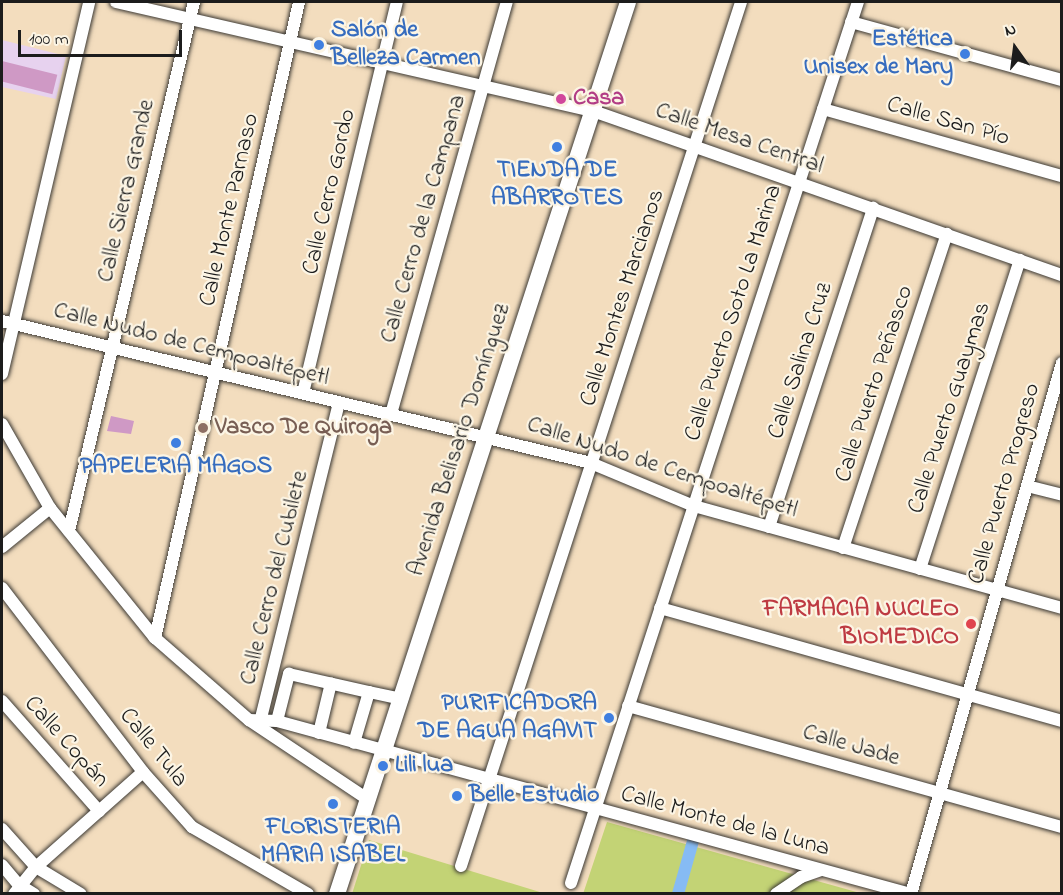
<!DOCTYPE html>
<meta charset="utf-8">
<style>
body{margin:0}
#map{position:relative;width:1063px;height:895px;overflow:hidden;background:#f3ddbe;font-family:"Indie Flower",sans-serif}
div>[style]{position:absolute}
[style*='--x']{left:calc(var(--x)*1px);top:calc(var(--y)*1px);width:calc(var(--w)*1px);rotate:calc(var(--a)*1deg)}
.built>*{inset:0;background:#e7d2ef}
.green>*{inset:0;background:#c3d375}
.canal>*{height:12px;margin:-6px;padding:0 6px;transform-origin:6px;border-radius:6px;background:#86bbf4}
.building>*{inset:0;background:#cf99c5;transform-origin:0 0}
.roads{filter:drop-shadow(0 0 2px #3c3934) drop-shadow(0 0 2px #3c3934)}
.minor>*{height:12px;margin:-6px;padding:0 6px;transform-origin:6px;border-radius:6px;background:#fff}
.major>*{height:16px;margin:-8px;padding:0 8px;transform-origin:8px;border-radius:8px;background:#fff}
.dots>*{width:16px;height:16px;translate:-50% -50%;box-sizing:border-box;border:3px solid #fcf5e5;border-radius:50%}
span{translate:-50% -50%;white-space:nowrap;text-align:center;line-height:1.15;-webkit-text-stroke:4.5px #fcf5e5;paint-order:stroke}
.shop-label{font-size:24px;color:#366cbe;font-weight:700}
.left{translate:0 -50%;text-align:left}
.right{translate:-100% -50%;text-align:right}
.hotel-label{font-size:24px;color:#b23c85;font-weight:700}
.street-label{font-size:24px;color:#1c1c1c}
.education-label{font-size:24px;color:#785e54;font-weight:700}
.health-label{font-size:24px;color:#be3a42;font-weight:700}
.frame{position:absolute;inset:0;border:3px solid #1c1c1c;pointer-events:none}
.north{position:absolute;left:985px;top:18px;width:60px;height:60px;-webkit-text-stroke:4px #fcf5e5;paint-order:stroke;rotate:346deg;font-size:16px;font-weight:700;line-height:24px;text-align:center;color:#1c1c1c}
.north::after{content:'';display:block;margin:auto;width:21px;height:27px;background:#1c1c1c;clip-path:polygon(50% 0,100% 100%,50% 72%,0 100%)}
.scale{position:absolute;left:18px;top:30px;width:164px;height:27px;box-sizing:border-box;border:3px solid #1c1c1c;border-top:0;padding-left:8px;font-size:18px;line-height:21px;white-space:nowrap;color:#1c1c1c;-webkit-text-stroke:4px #fcf5e5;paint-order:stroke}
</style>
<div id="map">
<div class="built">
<i style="clip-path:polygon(2px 40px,66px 56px,56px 99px,2px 87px)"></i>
</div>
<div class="green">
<i style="clip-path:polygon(607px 822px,860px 893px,583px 894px)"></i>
<i style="clip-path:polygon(369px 840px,543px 893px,352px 894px)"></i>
</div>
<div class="canal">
<i style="--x:678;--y:894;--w:55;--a:-74.2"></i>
</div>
<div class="building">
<i style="left:2px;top:61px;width:57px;height:20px;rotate:14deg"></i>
<i style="clip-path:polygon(111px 416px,134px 421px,131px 434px,107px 431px)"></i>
</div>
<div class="roads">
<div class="minor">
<i style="--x:116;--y:2;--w:489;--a:12.9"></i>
<i style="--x:593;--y:111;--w:497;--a:19.3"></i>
<i style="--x:851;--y:22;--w:219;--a:15.4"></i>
<i style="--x:823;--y:109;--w:248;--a:15.7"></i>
<i style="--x:2;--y:321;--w:606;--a:13.55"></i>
<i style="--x:591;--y:463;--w:112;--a:22.7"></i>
<i style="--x:694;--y:506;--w:382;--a:15.5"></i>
<i style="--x:2;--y:374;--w:382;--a:-76.8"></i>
<i style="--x:303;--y:393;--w:402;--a:-76.5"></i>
<i style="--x:391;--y:414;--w:428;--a:-74.3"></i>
<i style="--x:2;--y:424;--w:97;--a:60.3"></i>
<i style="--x:50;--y:508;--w:167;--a:51.1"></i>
<i style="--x:155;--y:638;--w:125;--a:41.1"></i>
<i style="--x:249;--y:720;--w:144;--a:33.7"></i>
<i style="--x:1027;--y:486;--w:36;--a:14"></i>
<i style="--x:769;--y:527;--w:336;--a:-71.9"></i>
<i style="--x:69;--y:531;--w:544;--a:-76.71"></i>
<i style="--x:2;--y:547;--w:62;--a:-39.1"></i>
<i style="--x:843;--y:548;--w:331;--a:-71.7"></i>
<i style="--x:920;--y:569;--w:325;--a:-72.1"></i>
<i style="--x:2;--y:588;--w:232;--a:52.5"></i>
<i style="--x:143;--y:772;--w:74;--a:48.3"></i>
<i style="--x:192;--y:827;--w:134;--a:30"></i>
<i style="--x:660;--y:608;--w:418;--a:15.7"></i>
<i style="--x:155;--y:638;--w:652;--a:-77.24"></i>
<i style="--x:369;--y:692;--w:34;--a:12"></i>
<i style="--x:2;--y:701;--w:147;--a:48.6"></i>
<i style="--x:628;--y:706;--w:451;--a:15.6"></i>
<i style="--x:249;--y:720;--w:28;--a:2"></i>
<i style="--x:277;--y:721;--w:657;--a:15.26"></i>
<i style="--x:277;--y:721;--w:49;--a:-75.7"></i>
<i style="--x:289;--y:674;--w:82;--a:12.7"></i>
<i style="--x:369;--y:692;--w:53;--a:106.4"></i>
<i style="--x:259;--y:726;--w:333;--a:-76.1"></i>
<i style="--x:319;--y:733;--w:51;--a:-76.5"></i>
<i style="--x:2;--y:829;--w:51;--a:48.2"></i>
<i style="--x:36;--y:867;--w:52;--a:31"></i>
<i style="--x:2;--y:865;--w:25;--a:50"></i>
<i style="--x:18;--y:884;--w:19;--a:32"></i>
<i style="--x:461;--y:866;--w:908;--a:-72.04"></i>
<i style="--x:571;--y:883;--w:927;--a:-71.96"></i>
<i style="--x:14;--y:894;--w:35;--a:-51"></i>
<i style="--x:36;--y:867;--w:143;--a:-41.6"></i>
<i style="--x:776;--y:894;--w:30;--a:-34"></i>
<i style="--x:801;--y:877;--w:21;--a:-19"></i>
<i style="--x:911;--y:894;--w:552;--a:-74.13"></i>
</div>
<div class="major">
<i style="--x:337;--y:894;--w:938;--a:-71.93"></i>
</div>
</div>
<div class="dots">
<i style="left:319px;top:45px;background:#3f7fe0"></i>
<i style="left:965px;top:54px;background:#3f7fe0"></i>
<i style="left:561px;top:99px;background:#d1479c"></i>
<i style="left:557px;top:147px;background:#3f7fe0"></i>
<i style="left:203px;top:428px;background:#8d6e63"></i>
<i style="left:176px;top:443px;background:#3f7fe0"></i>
<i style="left:971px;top:624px;background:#e0444e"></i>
<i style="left:609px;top:718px;background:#3f7fe0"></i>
<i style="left:383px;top:766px;background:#3f7fe0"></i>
<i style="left:457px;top:796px;background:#3f7fe0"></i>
<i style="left:333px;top:804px;background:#3f7fe0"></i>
</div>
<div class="shop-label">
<span class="left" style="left:331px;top:45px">Salón de<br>Belleza Carmen</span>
<span class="right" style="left:953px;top:54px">Estética<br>Unisex de Mary</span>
<span style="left:557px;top:185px">TIENDA DE<br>ABARROTES</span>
<span style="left:176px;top:467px">PAPELERIA MAGOS</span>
<span class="right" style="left:597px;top:718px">PURIFICADORA<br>DE AGUA AGAVIT</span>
<span class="left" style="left:395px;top:766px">Lili lua</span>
<span class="left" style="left:469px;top:796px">Belle Estudio</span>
<span style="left:333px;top:842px">FLORISTERIA<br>MARIA ISABEL</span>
</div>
<div class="hotel-label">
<span class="left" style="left:573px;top:99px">Casa</span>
</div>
<div class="street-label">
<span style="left:948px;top:122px;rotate:16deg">Calle San Pío</span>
<span style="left:739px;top:139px;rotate:19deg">Calle Mesa Central</span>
<span style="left:127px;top:191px;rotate:-77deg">Calle Sierra Grande</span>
<span style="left:330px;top:192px;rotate:-77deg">Calle Cerro Gordo</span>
<span style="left:230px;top:210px;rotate:-77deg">Calle Monte Parnaso</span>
<span style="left:424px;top:219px;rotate:-74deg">Calle Cerro de la Campana</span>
<span style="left:623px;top:298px;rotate:-72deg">Calle Montes Marcianos</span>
<span style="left:734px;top:313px;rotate:-72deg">Calle Puerto Soto La Marina</span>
<span style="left:191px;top:345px;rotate:14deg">Calle Nudo de Cempoaltépetl</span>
<span style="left:801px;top:361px;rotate:-72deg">Calle Salina Cruz</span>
<span style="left:875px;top:384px;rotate:-72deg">Calle Puerto Peñasco</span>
<span style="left:950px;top:408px;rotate:-72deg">Calle Puerto Guaymas</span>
<span style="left:460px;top:440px;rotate:-72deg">Avenida Belisario Domínguez</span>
<span style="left:662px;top:468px;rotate:18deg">Calle Nudo de Cempoaltépetl</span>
<span style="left:1005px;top:484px;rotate:-74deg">Calle Puerto Progreso</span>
<span style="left:275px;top:578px;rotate:-76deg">Calle Cerro del Cubilete</span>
<span style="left:66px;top:742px;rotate:48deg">Calle Copán</span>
<span style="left:851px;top:746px;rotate:16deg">Calle Jade</span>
<span style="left:153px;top:748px;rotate:51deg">Calle Tula</span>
<span style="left:725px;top:822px;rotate:15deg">Calle Monte de la Luna</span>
</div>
<div class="education-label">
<span class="left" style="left:215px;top:428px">Vasco De Quiroga</span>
</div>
<div class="health-label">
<span class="right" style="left:959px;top:624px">FARMACIA NUCLEO<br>BIOMEDICO</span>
</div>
<div class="frame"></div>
<div class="north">N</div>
<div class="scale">100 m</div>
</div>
